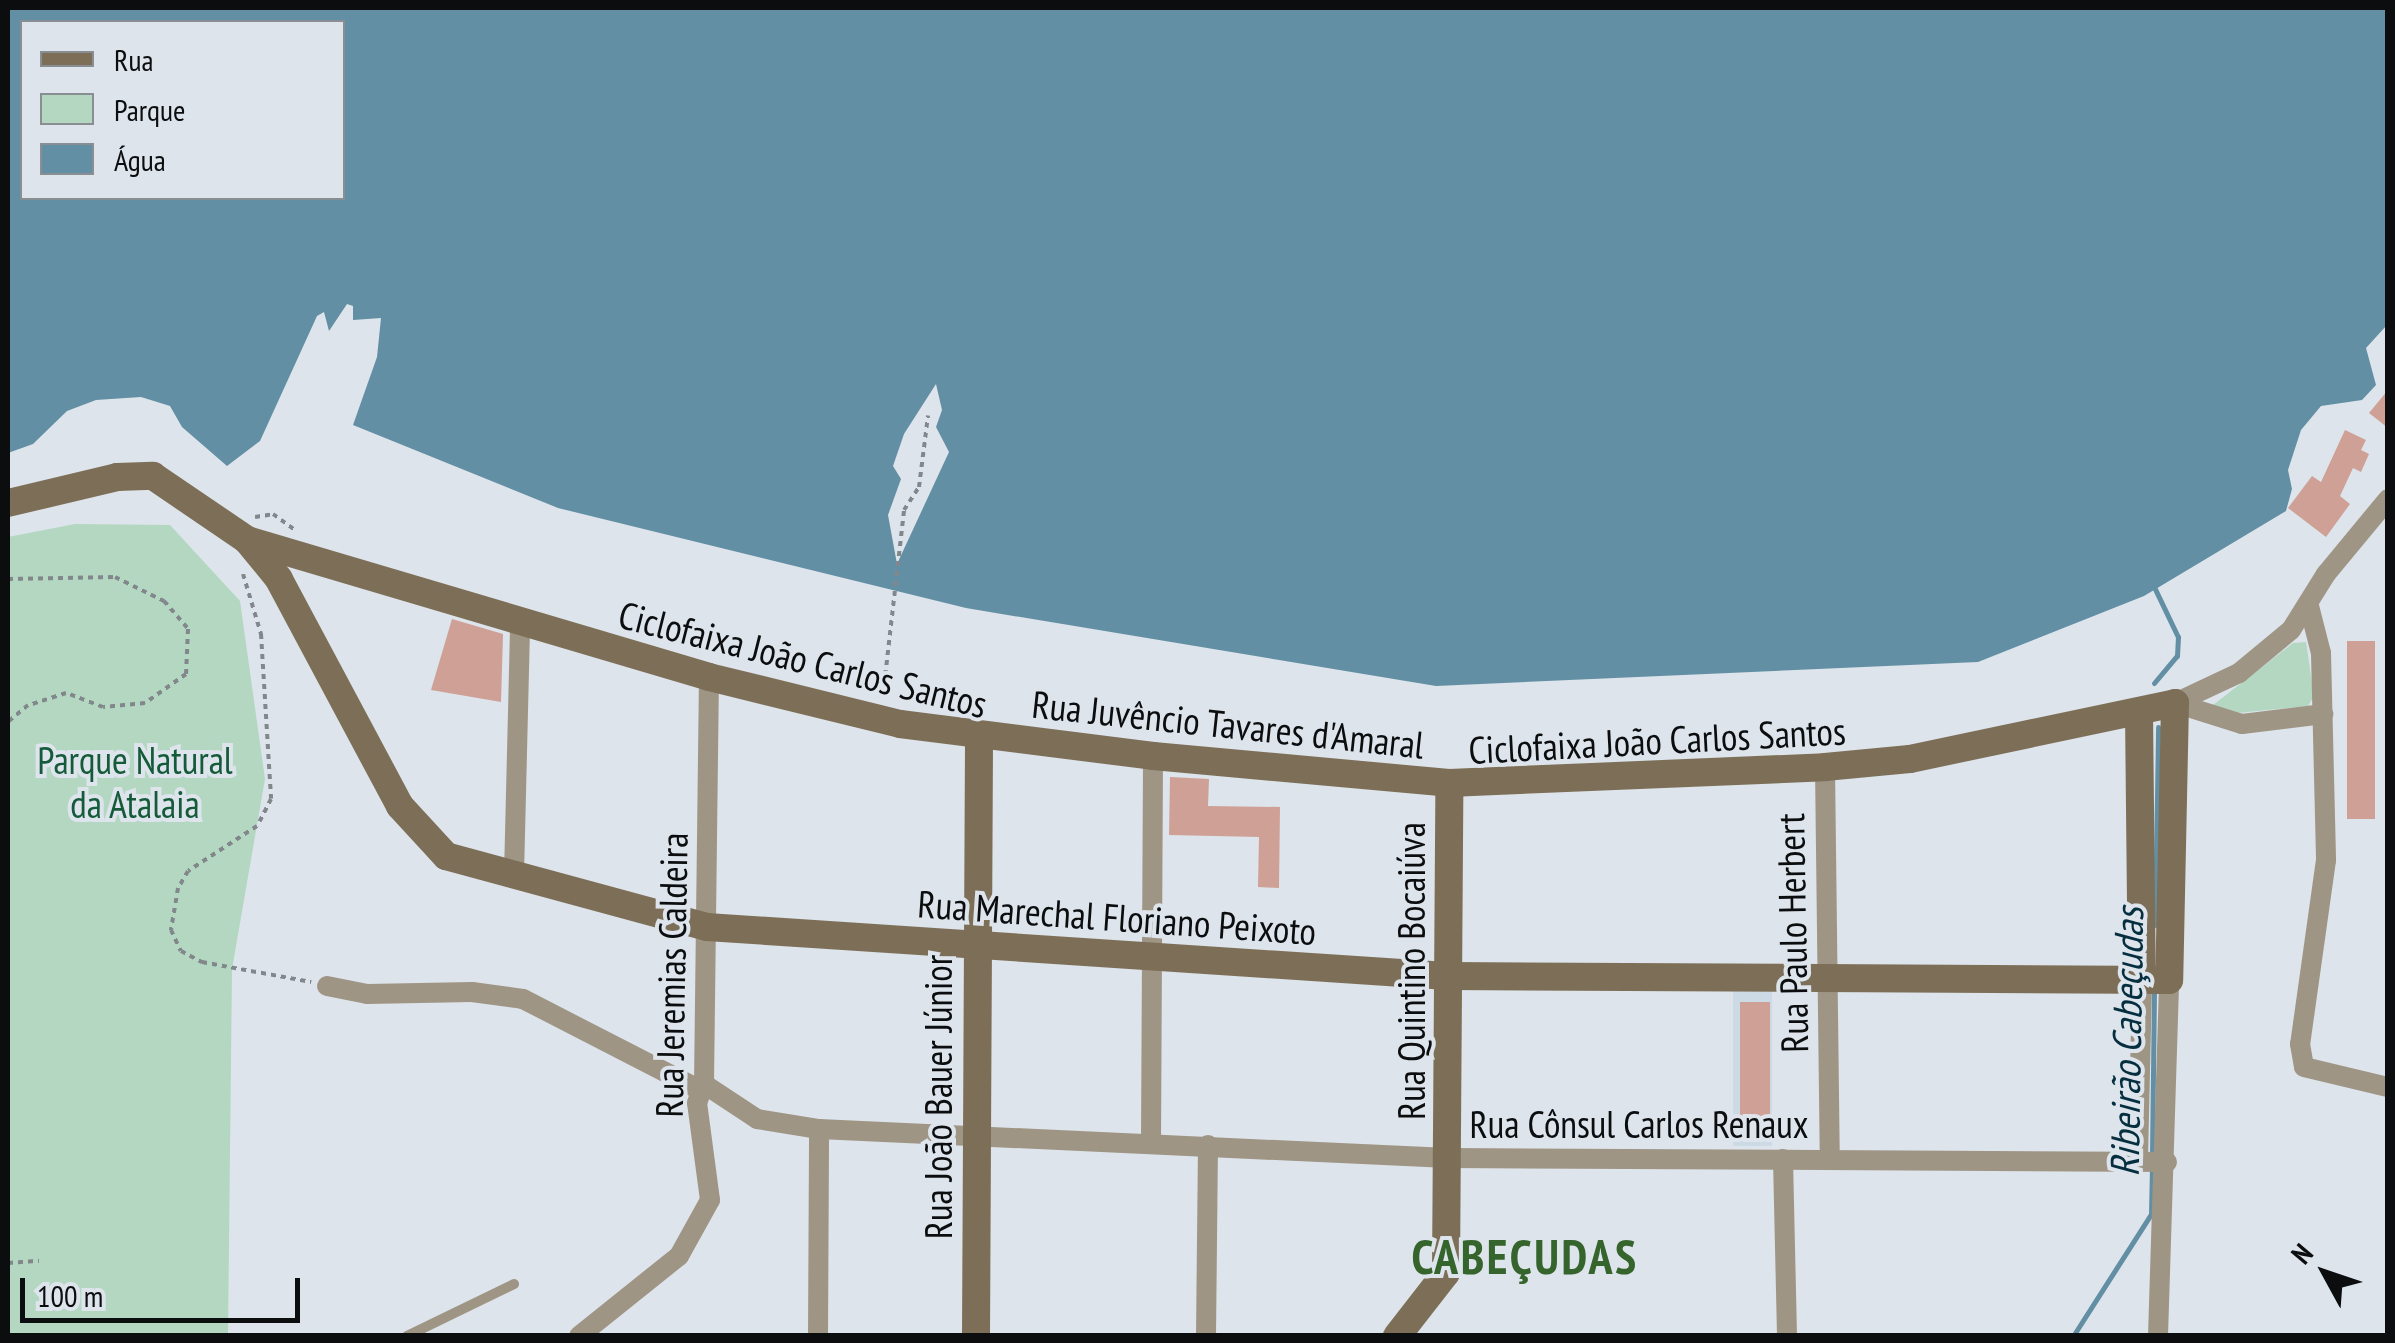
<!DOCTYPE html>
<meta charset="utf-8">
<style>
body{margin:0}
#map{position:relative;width:2395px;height:1343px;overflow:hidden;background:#dde4eb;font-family:"PT Sans Narrow",sans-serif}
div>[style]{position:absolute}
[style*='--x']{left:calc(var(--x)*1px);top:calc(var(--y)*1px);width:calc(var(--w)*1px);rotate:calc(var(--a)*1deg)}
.built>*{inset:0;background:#ccdae5;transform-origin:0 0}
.green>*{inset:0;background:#b3d7c1}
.water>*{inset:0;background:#638fa4}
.stream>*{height:5px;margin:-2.5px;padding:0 2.5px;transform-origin:2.5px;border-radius:2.5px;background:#638fa4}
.building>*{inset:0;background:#cfa096;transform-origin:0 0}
.path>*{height:4px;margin-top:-2px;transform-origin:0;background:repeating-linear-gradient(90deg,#82878c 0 5px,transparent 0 10px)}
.lane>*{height:10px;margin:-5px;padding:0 5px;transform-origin:5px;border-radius:5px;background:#9f9585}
.street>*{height:20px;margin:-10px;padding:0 10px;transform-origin:10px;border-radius:10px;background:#9f9585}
.secondary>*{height:28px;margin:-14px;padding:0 14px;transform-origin:14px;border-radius:14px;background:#7d6f57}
span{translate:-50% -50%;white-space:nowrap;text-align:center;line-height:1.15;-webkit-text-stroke:8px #dde4eb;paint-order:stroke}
.street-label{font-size:38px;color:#0b0d0f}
.park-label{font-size:38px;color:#155b3a}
.water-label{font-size:40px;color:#052e3f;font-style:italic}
.district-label{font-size:48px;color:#35642c;font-weight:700;letter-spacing:2.5px}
.frame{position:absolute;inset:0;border:10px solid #0b0d0f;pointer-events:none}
.legend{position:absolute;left:20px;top:20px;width:325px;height:180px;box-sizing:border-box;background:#dde4eb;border:2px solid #898e93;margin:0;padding:12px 18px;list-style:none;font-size:30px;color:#0b0d0f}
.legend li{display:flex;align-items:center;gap:20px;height:50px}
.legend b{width:50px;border:2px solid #898e93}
.north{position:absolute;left:2275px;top:1223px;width:100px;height:100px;-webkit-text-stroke:8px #dde4eb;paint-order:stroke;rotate:310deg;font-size:28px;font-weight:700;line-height:40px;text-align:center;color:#0b0d0f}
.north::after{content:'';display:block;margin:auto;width:35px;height:45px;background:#0b0d0f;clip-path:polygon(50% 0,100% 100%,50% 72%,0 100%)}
.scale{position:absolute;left:20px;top:1278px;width:280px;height:45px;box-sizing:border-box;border:5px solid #0b0d0f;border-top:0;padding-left:12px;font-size:30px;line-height:35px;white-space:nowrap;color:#0b0d0f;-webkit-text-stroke:8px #dde4eb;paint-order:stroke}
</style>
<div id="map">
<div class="built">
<i style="left:1733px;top:988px;width:39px;height:158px"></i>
</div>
<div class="green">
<i style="clip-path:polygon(75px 524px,170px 525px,240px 601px,265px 779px,232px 969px,228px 1335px,8px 1335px,8px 537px)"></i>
<i style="clip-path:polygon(2306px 642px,2314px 696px,2308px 706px,2237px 713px,2213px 705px,2293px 643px)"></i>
</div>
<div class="water">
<i style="clip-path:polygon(evenodd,8px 8px,2387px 8px,2387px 325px,2366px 348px,2376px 385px,2362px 400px,2321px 406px,2301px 430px,2288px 470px,2292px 489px,2286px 511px,2144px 596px,1978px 662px,1436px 686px,966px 608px,558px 508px,353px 425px,377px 357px,381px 318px,353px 320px,353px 306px,347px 304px,329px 331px,324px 312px,317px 316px,260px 441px,227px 466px,182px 427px,170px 406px,141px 397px,96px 400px,67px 411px,33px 444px,8px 453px,8px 8px,22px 22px,342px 22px,342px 198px,22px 198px,22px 22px,8px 8px,936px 384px,942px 410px,936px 427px,949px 452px,897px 564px,888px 515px,901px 479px,893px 466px,904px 434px,936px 384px)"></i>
</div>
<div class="stream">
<i style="--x:2154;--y:683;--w:35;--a:-50"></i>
<i style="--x:2177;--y:656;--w:19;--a:-87"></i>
<i style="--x:2178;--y:637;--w:53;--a:-115.6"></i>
<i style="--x:2155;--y:925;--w:198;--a:-89.1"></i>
<i style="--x:2152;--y:1155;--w:164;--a:-89.3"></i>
<i style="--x:2073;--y:1336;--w:145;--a:-57.4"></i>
<i style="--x:2151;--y:1214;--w:48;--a:-88.8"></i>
</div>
<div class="building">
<i style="clip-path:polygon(2388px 390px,2388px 428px,2369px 413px)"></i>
<i style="clip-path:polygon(2345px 430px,2366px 440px,2361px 450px,2369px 454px,2361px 472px,2353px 468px,2340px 496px,2350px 504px,2326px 537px,2288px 508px,2312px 476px,2321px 482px)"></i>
<i style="clip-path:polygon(452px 619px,503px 634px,501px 702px,431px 690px)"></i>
<i style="left:2347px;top:641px;width:28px;height:178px"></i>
<i style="clip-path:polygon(1170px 777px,1209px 779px,1208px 806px,1280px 807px,1279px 888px,1258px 887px,1259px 837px,1169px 835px)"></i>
<i style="left:1740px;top:1002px;width:30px;height:114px"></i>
</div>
<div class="path">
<i style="--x:255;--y:517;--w:18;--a:-9"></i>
<i style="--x:273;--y:514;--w:27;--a:36"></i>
<i style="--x:243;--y:574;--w:63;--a:73.3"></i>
<i style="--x:261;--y:634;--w:165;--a:86.5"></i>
<i style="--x:271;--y:799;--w:30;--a:117"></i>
<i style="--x:257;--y:826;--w:82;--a:146.9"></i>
<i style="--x:188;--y:871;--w:20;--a:120"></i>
<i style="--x:178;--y:888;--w:43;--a:99.5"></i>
<i style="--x:171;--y:930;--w:23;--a:65"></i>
<i style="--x:181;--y:951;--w:24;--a:28"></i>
<i style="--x:202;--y:962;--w:111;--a:10.4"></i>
<i style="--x:8;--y:579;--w:107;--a:-1.1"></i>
<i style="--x:115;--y:577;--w:55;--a:26.1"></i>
<i style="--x:164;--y:601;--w:37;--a:49"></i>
<i style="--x:188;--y:629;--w:45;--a:92.5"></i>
<i style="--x:186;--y:674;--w:50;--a:144.7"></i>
<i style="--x:145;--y:703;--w:42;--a:174.6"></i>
<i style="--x:103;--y:707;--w:40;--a:-159"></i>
<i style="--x:66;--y:693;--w:40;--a:162"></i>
<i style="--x:28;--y:705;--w:26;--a:140"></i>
<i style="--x:883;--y:695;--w:186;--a:-83.5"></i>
<i style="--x:904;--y:510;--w:27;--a:-57"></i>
<i style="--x:919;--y:487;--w:72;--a:-82.8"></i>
<i style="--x:8;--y:1263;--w:31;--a:-4"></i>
</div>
<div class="lane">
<i style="--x:407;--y:1336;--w:119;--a:-25.9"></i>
</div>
<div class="street">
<i style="--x:2309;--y:606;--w:49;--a:75.7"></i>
<i style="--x:2321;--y:653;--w:207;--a:88.6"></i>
<i style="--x:2326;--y:860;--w:186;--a:98"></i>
<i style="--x:2300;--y:1044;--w:23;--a:80"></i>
<i style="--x:2304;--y:1067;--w:86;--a:13.4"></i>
<i style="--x:2175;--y:703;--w:71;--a:-25.1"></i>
<i style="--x:2239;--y:673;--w:67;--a:-39.6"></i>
<i style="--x:2291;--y:630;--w:66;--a:-58"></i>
<i style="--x:2326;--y:574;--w:97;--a:-50.4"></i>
<i style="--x:2175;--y:703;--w:70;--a:17.4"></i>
<i style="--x:2242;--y:724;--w:82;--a:-7"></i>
<i style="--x:1825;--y:767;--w:392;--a:89.3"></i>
<i style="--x:514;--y:875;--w:253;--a:-88.6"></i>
<i style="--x:327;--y:986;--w:41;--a:11.3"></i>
<i style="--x:367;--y:994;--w:105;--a:-1.1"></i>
<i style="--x:472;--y:992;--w:51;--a:7.8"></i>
<i style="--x:523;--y:999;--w:192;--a:27.2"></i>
<i style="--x:694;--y:1087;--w:10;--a:-17"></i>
<i style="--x:704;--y:1084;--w:64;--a:33.4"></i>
<i style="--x:757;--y:1119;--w:63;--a:9.2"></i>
<i style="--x:819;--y:1129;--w:630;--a:2.64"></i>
<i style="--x:1448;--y:1158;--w:719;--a:0.32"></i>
<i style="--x:1151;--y:1143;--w:387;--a:-89.7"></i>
<i style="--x:1783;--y:1159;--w:177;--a:88.7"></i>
<i style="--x:2138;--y:1159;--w:180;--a:-88.7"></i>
<i style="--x:579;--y:1336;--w:128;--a:-38.7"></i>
<i style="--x:679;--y:1256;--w:64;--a:-61"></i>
<i style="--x:710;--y:1200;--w:98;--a:-97.6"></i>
<i style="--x:697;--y:1103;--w:20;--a:-70"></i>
<i style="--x:704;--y:1084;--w:407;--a:-89.3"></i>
<i style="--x:818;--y:1336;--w:207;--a:-89.7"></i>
<i style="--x:1206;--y:1336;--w:191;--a:-89.4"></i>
<i style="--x:2158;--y:1336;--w:356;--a:-88.2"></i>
</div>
<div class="secondary">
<i style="--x:8;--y:503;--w:112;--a:-13.4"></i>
<i style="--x:117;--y:477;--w:36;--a:-2"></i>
<i style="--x:153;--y:476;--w:114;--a:34.2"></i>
<i style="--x:247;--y:540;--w:482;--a:16.5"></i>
<i style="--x:709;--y:677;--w:197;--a:13.8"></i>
<i style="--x:900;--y:724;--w:255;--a:7.2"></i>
<i style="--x:1153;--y:756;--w:297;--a:5.2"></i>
<i style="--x:1449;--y:783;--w:376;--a:-2.4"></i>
<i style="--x:1825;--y:767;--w:85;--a:-5.4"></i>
<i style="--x:1910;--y:759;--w:271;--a:-11.9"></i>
<i style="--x:2175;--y:703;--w:277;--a:91.2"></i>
<i style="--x:2169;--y:980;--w:722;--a:-179.68"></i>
<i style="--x:1447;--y:976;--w:742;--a:-176.21"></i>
<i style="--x:707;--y:927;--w:270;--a:-164.8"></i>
<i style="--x:446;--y:856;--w:68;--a:-132.6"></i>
<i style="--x:400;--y:806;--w:257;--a:-118.1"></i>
<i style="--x:279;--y:579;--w:50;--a:-129.4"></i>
<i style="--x:2139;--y:712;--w:267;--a:89.4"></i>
<i style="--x:976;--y:1336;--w:599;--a:-89.71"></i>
<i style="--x:1397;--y:1336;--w:80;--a:-52.1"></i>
<i style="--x:1446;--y:1273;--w:490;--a:-89.6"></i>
</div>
<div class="street-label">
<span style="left:803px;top:659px;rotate:14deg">Ciclofaixa João Carlos Santos</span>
<span style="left:1228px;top:724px;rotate:6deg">Rua Juvêncio Tavares d'Amaral</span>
<span style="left:1657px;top:740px;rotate:-3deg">Ciclofaixa João Carlos Santos</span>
<span style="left:1117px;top:917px;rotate:4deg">Rua Marechal Floriano Peixoto</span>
<span style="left:1792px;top:933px;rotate:-91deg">Rua Paulo Herbert</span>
<span style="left:1411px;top:971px;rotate:-90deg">Rua Quintino Bocaiúva</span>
<span style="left:671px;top:975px;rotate:-89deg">Rua Jeremias Caldeira</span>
<span style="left:938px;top:1097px;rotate:-90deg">Rua João Bauer Júnior</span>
<span style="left:1639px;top:1124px">Rua Cônsul Carlos Renaux</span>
</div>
<div class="park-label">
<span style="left:135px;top:782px">Parque Natural<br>da Atalaia</span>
</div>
<div class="water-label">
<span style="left:2126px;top:1042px;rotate:-89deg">Ribeirão Cabeçudas</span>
</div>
<div class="district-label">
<span style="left:1525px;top:1257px">CABEÇUDAS</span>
</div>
<div class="frame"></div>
<ul class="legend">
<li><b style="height:12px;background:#7d6f57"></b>Rua</li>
<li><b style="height:28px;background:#b3d7c1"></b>Parque</li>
<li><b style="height:28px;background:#638fa4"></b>Água</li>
</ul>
<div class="north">N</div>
<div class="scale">100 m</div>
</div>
